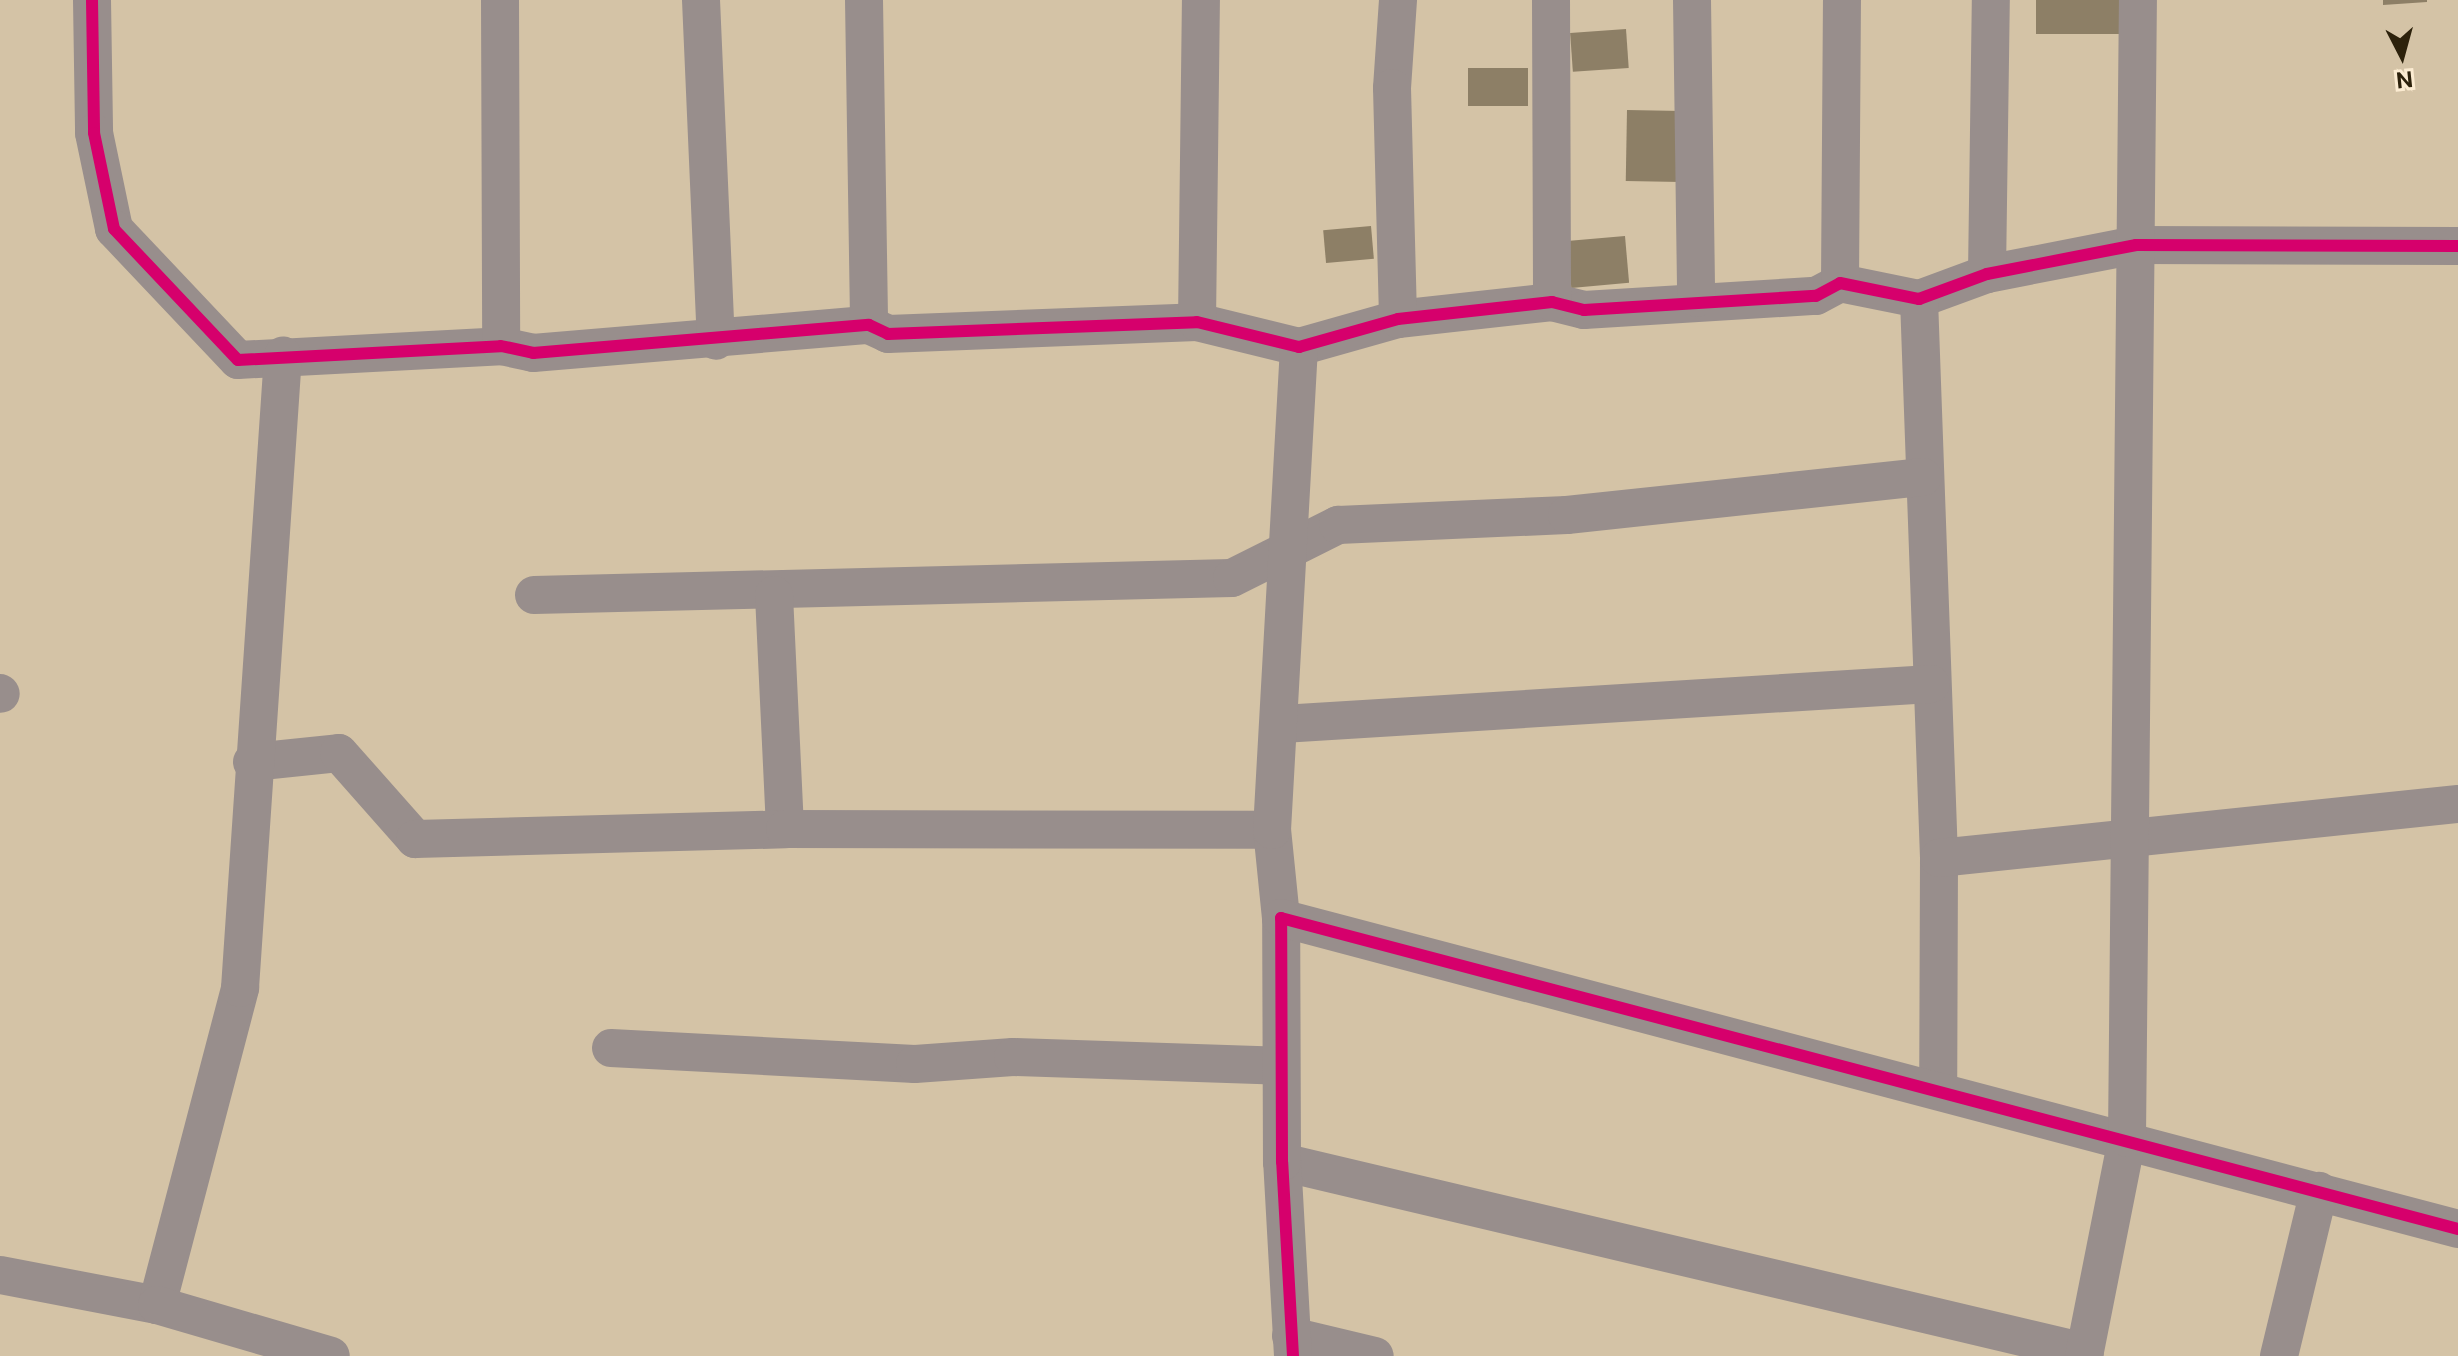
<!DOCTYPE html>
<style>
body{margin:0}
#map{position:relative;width:2458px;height:1356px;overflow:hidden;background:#d4c3a6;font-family:"Public Sans",sans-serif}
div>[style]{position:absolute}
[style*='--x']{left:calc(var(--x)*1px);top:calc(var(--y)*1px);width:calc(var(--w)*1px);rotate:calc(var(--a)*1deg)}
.building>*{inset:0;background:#8d7f66;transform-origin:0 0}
.minor>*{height:38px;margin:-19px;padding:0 19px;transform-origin:19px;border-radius:19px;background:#988e8c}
.cycleway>*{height:12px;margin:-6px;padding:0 6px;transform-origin:6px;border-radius:6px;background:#d6006c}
span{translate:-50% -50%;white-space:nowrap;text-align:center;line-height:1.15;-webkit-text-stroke:8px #fbebd1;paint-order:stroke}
.north{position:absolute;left:2362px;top:16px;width:80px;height:80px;-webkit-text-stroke:6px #fbebd1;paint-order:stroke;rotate:174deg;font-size:22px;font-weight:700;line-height:32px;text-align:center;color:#2c210b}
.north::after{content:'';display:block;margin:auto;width:28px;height:36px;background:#2c210b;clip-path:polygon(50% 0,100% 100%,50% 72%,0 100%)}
</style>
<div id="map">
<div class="building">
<i style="left:2036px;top:0;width:88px;height:34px"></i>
<i style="clip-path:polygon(2383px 0,2427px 0,2427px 2px,2383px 5px)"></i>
<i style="left:1626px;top:29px;width:39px;height:56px;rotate:86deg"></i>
<i style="left:1528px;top:68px;width:38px;height:60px;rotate:90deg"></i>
<i style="left:1627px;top:110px;width:55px;height:71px;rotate:1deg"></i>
<i style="left:1371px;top:226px;width:33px;height:48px;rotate:85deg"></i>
<i style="left:1625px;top:236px;width:47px;height:58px;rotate:85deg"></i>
</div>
<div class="minor">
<i style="--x:92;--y:0;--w:133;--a:89.1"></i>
<i style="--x:94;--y:133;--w:98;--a:78.2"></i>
<i style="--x:114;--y:229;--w:180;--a:46.6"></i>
<i style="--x:238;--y:360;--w:263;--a:-3"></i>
<i style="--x:501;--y:346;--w:33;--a:12"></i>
<i style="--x:533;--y:353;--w:337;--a:-4.8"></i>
<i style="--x:869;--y:325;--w:21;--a:25"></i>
<i style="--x:888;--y:334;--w:309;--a:-2.2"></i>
<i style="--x:1197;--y:322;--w:105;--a:13.8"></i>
<i style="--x:1299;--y:347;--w:103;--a:-15.8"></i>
<i style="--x:1398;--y:319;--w:155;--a:-6.3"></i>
<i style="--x:1552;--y:302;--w:33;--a:14"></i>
<i style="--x:1584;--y:310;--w:232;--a:-3.5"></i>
<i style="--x:1816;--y:296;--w:27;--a:-28"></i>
<i style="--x:1840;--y:283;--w:81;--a:11.4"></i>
<i style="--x:1919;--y:299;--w:72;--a:-20.2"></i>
<i style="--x:1987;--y:274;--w:152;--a:-11"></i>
<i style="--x:2136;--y:245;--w:322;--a:0.2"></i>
<i style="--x:500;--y:0;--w:346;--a:89.8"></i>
<i style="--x:701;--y:0;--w:341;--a:87.5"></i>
<i style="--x:864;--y:0;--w:325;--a:89.1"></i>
<i style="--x:1398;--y:0;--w:88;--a:93.9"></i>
<i style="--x:1392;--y:88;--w:231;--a:88.5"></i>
<i style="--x:1551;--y:0;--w:302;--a:89.8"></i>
<i style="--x:1692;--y:0;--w:298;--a:89.2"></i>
<i style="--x:1987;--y:274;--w:274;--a:-89.2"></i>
<i style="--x:1840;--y:283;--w:283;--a:-89.6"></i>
<i style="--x:1919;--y:299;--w:559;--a:87.95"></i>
<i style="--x:1939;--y:858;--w:231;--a:90.2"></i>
<i style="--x:1197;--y:322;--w:322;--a:-89.3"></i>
<i style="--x:534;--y:595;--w:698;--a:-1.4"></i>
<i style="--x:1232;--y:578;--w:119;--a:-26.6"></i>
<i style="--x:1338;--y:525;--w:229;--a:-2.5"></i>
<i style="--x:1567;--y:515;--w:358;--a:-6.1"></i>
<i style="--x:774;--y:595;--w:234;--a:87.3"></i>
<i style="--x:0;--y:693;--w:1;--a:45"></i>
<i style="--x:1282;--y:724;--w:650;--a:-3.53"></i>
<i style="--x:252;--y:762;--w:87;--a:-5.9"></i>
<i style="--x:339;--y:753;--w:115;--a:48.5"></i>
<i style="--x:415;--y:839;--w:370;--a:-1.5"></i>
<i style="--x:785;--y:829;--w:487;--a:0.1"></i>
<i style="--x:1939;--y:858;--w:522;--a:-5.94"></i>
<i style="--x:1281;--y:918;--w:88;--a:-95.8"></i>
<i style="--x:1272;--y:830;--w:484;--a:-86.8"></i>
<i style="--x:611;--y:1048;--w:304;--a:3"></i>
<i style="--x:915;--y:1064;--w:98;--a:-4.1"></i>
<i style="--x:1013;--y:1057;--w:268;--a:1.9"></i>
<i style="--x:1282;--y:1162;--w:825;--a:13.31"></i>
<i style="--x:0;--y:1275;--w:160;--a:10.8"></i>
<i style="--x:157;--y:1305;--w:328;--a:-75.3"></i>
<i style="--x:240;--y:988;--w:634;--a:-86.11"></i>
<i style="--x:157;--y:1305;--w:181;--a:16.3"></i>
<i style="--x:1291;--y:1336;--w:86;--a:13.4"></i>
<i style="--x:1293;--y:1356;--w:194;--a:-93.2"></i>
<i style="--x:1282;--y:1162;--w:244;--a:-90.2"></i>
<i style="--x:1281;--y:918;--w:1217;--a:14.8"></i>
<i style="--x:2084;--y:1356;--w:222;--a:-78.8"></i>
<i style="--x:2127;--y:1138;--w:1138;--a:-89.45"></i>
<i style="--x:2279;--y:1356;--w:170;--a:-76.4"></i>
</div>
<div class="cycleway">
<i style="--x:92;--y:0;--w:133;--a:89.1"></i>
<i style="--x:94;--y:133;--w:98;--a:78.2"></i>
<i style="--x:114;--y:229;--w:180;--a:46.6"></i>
<i style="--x:238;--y:360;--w:263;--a:-3"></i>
<i style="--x:501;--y:346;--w:33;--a:12"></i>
<i style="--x:533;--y:353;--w:337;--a:-4.8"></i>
<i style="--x:869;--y:325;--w:21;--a:25"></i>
<i style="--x:888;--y:334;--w:309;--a:-2.2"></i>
<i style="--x:1197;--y:322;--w:105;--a:13.8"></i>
<i style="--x:1299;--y:347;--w:103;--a:-15.8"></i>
<i style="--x:1398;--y:319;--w:155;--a:-6.3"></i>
<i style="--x:1552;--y:302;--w:33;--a:14"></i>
<i style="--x:1584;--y:310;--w:232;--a:-3.5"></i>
<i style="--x:1816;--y:296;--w:27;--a:-28"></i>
<i style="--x:1840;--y:283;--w:81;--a:11.4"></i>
<i style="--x:1919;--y:299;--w:72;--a:-20.2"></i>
<i style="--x:1987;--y:274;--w:152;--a:-11"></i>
<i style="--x:2136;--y:245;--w:322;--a:0.2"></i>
<i style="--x:1293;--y:1356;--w:194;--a:-93.2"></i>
<i style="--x:1282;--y:1162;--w:244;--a:-90.2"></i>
<i style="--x:1281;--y:918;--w:1217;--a:14.8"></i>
</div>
<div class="north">N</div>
</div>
